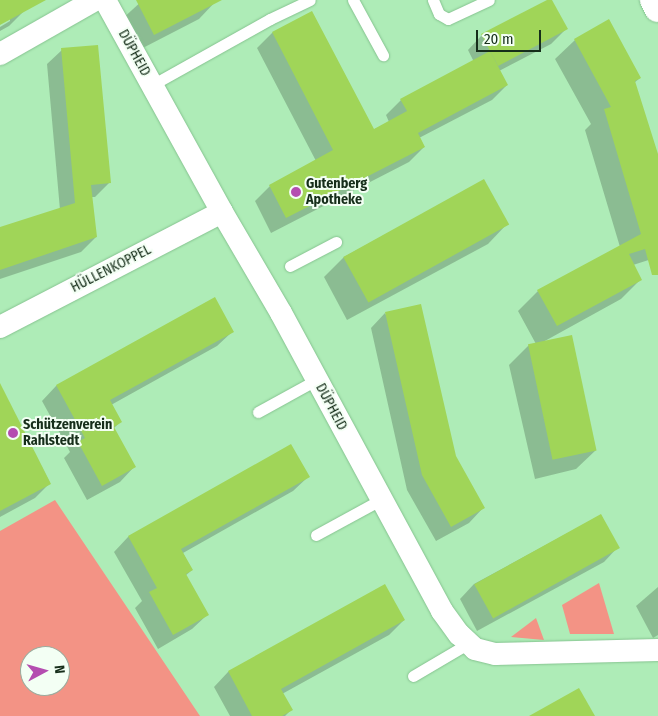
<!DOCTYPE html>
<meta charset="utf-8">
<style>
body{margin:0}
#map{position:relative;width:658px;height:716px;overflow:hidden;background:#aeecb7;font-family:"Fira Sans Condensed",sans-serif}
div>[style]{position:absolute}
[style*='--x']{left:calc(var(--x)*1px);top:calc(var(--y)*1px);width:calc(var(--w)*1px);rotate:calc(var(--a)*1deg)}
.green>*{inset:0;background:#f39385}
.shadow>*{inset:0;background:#0003}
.building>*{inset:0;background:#a0d558;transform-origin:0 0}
.roads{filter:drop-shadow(0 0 1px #86c390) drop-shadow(0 0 1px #86c390)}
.service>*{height:11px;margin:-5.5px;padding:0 5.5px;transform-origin:5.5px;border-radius:5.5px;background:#fff}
.minor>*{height:22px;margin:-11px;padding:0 11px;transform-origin:11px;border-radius:11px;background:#fff}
.tertiary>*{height:28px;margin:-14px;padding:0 14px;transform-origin:14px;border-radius:14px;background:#fff}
.dots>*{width:14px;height:14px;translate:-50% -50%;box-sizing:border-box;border:2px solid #f3fff4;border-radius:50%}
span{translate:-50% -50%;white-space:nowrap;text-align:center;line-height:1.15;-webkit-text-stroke:4px #f3fff4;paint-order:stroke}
.street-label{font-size:14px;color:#162e1a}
.poi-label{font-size:14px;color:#162e1a;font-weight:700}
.left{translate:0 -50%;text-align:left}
.north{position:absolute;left:20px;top:646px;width:50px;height:50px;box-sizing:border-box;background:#f3fff4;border:1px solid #9bab9d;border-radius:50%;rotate:84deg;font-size:14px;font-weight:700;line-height:20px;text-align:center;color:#162e1a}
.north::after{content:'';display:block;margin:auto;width:18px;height:22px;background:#b44db0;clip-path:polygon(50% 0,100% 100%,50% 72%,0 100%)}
.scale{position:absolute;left:476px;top:30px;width:65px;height:22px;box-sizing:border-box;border:2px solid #162e1a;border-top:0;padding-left:6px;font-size:15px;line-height:18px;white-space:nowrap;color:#162e1a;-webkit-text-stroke:4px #f3fff4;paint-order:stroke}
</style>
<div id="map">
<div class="green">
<i style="clip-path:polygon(evenodd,55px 500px,200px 716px,0 716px,0 531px,55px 500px,30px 656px,60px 656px,60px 686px,30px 686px,30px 656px)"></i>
<i style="clip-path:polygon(599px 583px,614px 634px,570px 634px,562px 605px)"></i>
<i style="clip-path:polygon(536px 618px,544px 640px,511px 637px)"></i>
</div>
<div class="shadow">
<i style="clip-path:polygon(0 0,23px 0,24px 11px,9px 26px,0 31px,0 27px,10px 21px,10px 18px,0 24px)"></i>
<i style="clip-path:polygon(143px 0,217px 0,199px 19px,137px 51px,121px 20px)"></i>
<i style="clip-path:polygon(549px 0,566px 29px,551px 44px,499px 71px,507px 85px,492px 100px,419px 138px,424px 147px,409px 162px,271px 233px,255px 201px,270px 186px,316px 161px,257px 48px,272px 33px,311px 13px,373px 130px,389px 122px,386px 115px,401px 100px,474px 62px,468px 50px,482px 35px)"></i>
<i style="clip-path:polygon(575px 40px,640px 78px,634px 83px,658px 158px,658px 257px,633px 265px,641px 279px,621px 299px,543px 342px,596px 450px,576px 469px,535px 479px,509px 365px,529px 345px,536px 344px,518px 311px,538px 291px,620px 247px,585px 130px,591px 124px,555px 59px)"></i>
<i style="clip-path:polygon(62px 50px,110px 182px,95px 197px,91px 197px,96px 237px,81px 252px,0 279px,0 229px,60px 210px,47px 64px)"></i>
<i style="clip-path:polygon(484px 181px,507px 224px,488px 244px,347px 320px,324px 277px,344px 257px)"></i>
<i style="clip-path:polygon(214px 299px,232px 332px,217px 346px,111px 405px,120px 422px,113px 429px,134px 467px,120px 482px,87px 500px,64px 458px,70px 452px,42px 401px,56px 386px)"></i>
<i style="clip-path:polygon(385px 313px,455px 457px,483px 508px,469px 523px,436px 541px,407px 490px,371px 328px)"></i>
<i style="clip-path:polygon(0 385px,50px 483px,35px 498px,0 517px)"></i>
<i style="clip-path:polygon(291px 446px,308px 477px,293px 491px,183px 553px,192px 570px,185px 576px,207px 615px,192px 629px,158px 649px,135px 608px,142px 601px,114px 552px,128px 537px)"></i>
<i style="clip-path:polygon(601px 515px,618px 547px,604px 562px,477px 631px,460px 599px,474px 584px)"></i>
<i style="clip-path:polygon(384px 586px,404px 620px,389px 635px,282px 694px,291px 710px,285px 716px,230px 716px,214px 687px,228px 672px)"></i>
<i style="clip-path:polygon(658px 587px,658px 635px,653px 638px,636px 606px)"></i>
</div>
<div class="building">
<i style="clip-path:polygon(0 0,46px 0,0 25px)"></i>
<i style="clip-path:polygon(136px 0,222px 0,154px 35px)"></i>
<i style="clip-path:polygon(547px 0,552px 0,568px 29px,498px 66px,481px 34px)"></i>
<i style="clip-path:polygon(312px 11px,374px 129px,407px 111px,400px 99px,490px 51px,508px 85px,418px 133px,425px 147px,286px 218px,269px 185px,333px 150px,272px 32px)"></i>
<i style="clip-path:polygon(609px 19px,641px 78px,635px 81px,658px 154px,658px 275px,652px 275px,645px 249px,629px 254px,642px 280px,557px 326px,537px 290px,641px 234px,604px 109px,611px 107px,574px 39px)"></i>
<i style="clip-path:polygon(98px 45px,111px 183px,91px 185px,97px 237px,0 270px,0 227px,75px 203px,61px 48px)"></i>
<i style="left:484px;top:179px;width:52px;height:161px;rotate:61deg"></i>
<i style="clip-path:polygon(215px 297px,234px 332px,110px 400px,122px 422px,114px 427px,136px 467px,102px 486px,78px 442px,85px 438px,56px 385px)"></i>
<i style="clip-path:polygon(421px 304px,456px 456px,485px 508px,451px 527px,422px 475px,385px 312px)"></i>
<i style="left:572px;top:335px;width:118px;height:45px;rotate:78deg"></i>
<i style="clip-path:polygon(0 383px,51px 484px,0 511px)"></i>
<i style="clip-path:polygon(291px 444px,310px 477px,181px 549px,193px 570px,186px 574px,209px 615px,173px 635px,149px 592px,157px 588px,128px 536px)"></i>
<i style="left:601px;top:514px;width:39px;height:145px;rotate:61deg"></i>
<i style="clip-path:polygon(385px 584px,405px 620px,281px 689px,293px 710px,282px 716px,252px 716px,228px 671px)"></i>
<i style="clip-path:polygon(579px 688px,595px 716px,529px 716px)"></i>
</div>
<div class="roads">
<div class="service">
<i style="--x:353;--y:0;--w:63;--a:61.4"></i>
<i style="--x:433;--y:0;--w:15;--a:67"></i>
<i style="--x:439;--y:14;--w:10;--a:29"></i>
<i style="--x:448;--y:19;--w:45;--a:-24.9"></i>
<i style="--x:152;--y:85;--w:135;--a:-29.2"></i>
<i style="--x:270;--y:19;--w:44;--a:-25.4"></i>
<i style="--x:290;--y:266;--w:52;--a:-27.6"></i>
<i style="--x:258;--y:412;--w:66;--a:-28.9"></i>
<i style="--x:316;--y:535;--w:75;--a:-28.6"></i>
<i style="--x:413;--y:676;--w:65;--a:-30.5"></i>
</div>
<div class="minor">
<i style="--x:105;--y:0;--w:242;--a:61.1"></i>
<i style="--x:222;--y:212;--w:117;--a:59.7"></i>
<i style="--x:281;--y:313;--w:339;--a:61.6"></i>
<i style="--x:442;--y:611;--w:29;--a:54"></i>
<i style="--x:459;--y:634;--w:22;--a:43"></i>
<i style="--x:475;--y:649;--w:21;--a:14"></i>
<i style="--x:495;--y:654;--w:163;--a:-1.4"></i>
<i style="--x:0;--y:54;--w:109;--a:-29.6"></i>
<i style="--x:0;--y:327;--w:250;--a:-27.4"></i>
</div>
<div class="tertiary">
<i style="--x:654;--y:0;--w:9;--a:63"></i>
</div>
</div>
<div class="dots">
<i style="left:296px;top:192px;background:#b44db0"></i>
<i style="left:13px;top:433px;background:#b44db0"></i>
</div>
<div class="street-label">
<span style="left:134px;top:53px;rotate:61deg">DÜPHEID</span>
<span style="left:111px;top:269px;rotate:-27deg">HÜLLENKOPPEL</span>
<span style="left:331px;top:407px;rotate:62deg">DÜPHEID</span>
</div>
<div class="poi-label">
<span class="left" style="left:306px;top:192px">Gutenberg<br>Apotheke</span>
<span class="left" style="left:23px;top:433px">Schützenverein<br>Rahlstedt</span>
</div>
<div class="north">N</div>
<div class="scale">20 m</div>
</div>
